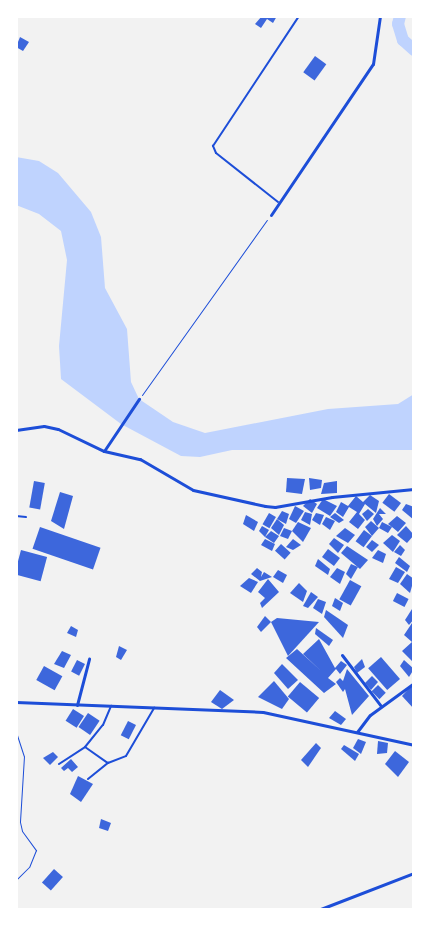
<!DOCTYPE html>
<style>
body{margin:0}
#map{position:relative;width:430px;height:926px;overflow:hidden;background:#f2f2f2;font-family:Roboto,sans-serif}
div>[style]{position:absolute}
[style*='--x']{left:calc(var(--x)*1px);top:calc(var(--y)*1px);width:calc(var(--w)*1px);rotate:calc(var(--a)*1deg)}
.water>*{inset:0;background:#bfd3fe}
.river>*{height:12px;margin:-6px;padding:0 6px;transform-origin:6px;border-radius:6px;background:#bfd3fe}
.building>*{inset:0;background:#3d67dc;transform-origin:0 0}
.path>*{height:1px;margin:-0.5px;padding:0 0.5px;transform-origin:0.5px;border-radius:0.5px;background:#1d4ed8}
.service>*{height:2px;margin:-1px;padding:0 1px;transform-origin:1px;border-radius:1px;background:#1d4ed8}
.minor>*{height:3px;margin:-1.5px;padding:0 1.5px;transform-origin:1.5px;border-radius:1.5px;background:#1d4ed8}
span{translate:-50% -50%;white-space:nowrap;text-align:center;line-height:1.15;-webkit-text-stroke:4px #fff;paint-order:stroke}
.frame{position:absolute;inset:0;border:18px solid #fff;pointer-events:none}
</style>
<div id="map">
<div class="water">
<i style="clip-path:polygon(16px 157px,39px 161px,58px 173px,91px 212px,101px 237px,105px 288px,127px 329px,131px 382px,139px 399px,173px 422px,205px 433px,328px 409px,398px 404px,414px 394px,414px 450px,232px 450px,200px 457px,181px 456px,121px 424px,61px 379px,59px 346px,67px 260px,61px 231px,39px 214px,16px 205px)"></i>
</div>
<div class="river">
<i style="--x:400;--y:16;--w:8;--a:104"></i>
<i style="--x:398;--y:24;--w:17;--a:73"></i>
<i style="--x:403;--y:40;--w:15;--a:42"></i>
</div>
<div class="building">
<i style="clip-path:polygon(262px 16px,277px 16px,273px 23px,267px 19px,261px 28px,255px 24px)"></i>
<i style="clip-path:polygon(20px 37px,29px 42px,23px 51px,16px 47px)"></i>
<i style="left:315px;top:56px;width:14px;height:20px;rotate:36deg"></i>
<i style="clip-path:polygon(287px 478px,305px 479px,302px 494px,286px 492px)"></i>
<i style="clip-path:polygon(309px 478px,322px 480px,321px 488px,310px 490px)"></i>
<i style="left:34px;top:481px;width:11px;height:27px;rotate:10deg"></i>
<i style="clip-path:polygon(337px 481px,337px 493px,321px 494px,324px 483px)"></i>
<i style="clip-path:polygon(60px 492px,73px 496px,64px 529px,51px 521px)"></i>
<i style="left:389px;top:494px;width:15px;height:11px;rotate:37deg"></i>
<i style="clip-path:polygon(370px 495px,379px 501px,376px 513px,365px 504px,359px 514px,365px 520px,358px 529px,349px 522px,357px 512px,349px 507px,343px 517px,336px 512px,341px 502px,348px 506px,356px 496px,363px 502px)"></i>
<i style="clip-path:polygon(310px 499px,317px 504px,312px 513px,303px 506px)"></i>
<i style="clip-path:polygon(323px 499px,337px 506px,330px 516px,317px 508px)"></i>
<i style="clip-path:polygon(406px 504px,414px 507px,414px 520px,402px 510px)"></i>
<i style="clip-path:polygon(295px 506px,304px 511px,296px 523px,289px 519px)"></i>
<i style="clip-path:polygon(380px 508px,386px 514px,379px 514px,383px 519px,377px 526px,373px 519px)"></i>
<i style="clip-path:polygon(368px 509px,374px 514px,367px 521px,362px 514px)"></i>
<i style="clip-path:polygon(282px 511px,289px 514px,286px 524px,277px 519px)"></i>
<i style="clip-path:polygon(305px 512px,312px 514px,310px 525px,301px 520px)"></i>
<i style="left:269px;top:513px;width:8px;height:13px;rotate:30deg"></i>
<i style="clip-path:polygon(316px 513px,324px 515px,320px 525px,312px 520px)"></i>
<i style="clip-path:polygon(335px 513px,344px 520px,339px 523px,330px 517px)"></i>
<i style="clip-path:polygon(246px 515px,258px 522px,254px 531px,243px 524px)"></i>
<i style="clip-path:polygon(397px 516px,406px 523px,398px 532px,392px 527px,388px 533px,379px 528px,372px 536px,365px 527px,371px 521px,379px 528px,382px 522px,392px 527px,388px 524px)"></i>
<i style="clip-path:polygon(326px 517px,335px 521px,330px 530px,322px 524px)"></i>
<i style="clip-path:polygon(277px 519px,284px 525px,279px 535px,271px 528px)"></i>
<i style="clip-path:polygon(298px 522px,311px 528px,303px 542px,292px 531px)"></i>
<i style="clip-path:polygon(262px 526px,269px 530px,265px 537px,271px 531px,279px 536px,274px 543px,265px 537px,259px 531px)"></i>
<i style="clip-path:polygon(406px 526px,414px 535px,407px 543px,397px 535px)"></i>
<i style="left:40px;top:527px;width:64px;height:23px;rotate:19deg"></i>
<i style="clip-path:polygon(284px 528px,292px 531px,288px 539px,280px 536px)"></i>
<i style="clip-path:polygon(345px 528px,355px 535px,348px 543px,336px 536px)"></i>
<i style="left:364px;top:530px;width:10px;height:14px;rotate:37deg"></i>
<i style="clip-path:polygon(392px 535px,400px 541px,393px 552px,383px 543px)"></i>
<i style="clip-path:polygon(334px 538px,344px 545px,338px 553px,329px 544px)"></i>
<i style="clip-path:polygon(265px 539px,275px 544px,272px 551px,261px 545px)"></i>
<i style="clip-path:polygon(293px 539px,301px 545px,293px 550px,286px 547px)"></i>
<i style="clip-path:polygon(372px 540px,379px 545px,372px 552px,366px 547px)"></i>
<i style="left:281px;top:544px;width:13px;height:9px;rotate:42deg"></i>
<i style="clip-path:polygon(400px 545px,405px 550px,401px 556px,394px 552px)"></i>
<i style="clip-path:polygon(347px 546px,368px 560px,360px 569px,341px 553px)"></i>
<i style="left:328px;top:549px;width:15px;height:10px;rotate:37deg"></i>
<i style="left:21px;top:550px;width:27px;height:25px;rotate:15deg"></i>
<i style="clip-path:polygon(378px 550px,386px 554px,383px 563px,372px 558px)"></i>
<i style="clip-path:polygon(399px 557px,410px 566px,407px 572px,395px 563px)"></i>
<i style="clip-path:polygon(318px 559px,330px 569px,328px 575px,315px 566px)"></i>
<i style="clip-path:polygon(351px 564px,358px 567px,351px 579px,346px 574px)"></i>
<i style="clip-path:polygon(396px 567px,405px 572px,398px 583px,389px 579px)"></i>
<i style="clip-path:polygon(257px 568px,262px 572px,261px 577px,264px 572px,272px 577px,260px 581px,251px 574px)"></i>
<i style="clip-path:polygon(337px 568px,345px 572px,340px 584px,330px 577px)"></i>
<i style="clip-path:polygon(278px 570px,287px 575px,283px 583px,273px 577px)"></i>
<i style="clip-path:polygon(407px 574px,414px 579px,410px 593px,400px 584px)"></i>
<i style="clip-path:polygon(249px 578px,258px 582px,251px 593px,240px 586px)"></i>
<i style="clip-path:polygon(268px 579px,279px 592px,262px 608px,260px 603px,265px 598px,258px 592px)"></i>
<i style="left:350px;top:580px;width:13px;height:22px;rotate:29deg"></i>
<i style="clip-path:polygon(299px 583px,307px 591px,303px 602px,290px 593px)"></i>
<i style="clip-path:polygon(311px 592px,318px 597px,308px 608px,303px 606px)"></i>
<i style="left:397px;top:593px;width:13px;height:9px;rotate:27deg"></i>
<i style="clip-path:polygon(335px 598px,343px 603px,340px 611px,332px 606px)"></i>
<i style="clip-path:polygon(318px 599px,326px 602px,322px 614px,313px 608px)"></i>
<i style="clip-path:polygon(412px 609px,414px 619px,409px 625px,405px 620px)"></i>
<i style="clip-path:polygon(326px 610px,348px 625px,343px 638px,324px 617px)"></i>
<i style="clip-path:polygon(265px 616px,271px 622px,261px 632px,257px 627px)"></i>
<i style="clip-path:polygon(277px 618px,319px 622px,288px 656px,271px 622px)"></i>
<i style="clip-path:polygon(414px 620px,412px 627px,414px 663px,402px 651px,412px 642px,404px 635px)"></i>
<i style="clip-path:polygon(71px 626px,78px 630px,76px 637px,67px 633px)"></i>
<i style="clip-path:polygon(316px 628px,333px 640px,329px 646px,315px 634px)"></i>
<i style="clip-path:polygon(319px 639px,335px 668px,341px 661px,347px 665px,340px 674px,336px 669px,328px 678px,336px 684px,324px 693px,286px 658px,297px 649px,320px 670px,303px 654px)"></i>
<i style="clip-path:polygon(119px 646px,127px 650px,121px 660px,116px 657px)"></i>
<i style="clip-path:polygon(62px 651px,71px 655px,64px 668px,54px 664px)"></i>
<i style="left:381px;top:657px;width:29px;height:17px;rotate:49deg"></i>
<i style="clip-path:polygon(362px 659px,365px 667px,357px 673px,354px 667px)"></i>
<i style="left:77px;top:660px;width:9px;height:13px;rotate:27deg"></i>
<i style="clip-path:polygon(404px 660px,414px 669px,409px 677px,400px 666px)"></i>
<i style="clip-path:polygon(282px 664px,298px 680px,288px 689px,274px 673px)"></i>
<i style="left:44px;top:666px;width:21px;height:16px;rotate:29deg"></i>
<i style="clip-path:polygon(347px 669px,369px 696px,352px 715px,345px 689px,343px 692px,336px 682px,340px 678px,343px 681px)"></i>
<i style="clip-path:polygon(372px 676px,378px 682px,371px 690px,365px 683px)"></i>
<i style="clip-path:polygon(274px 681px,289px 699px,282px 709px,258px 697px)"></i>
<i style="left:300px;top:682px;width:25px;height:19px;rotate:40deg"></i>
<i style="left:378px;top:685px;width:11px;height:9px;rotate:45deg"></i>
<i style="clip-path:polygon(412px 685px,414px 688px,414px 709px,402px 696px)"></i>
<i style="clip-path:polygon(220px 690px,234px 700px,222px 709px,211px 702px)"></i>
<i style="left:73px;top:709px;width:13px;height:14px;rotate:32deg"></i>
<i style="clip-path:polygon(335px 711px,346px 719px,341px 725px,329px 718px)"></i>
<i style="left:88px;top:713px;width:14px;height:17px;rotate:34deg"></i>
<i style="left:128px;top:721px;width:9px;height:16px;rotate:27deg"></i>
<i style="clip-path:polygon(358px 739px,366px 742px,361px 754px,353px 748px)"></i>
<i style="clip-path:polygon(378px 741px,388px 743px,387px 753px,377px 754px)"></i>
<i style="clip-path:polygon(316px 743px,321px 748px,308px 767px,301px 760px)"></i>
<i style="clip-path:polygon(344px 745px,359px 754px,355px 761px,341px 749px)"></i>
<i style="clip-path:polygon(395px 751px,409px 762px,398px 777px,385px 764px)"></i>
<i style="clip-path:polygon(53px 752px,58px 757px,50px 765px,43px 758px)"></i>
<i style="clip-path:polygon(71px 759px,78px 767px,72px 772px,68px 768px,64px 771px,61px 768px)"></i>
<i style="clip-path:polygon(78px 776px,93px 784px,81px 802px,70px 794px)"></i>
<i style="clip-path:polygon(101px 819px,111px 823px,108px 831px,99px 828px)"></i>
<i style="left:54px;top:869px;width:12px;height:18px;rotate:42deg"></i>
</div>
<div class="path">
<i style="--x:142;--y:395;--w:215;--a:-54.5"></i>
<i style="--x:16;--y:732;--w:25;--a:72"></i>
<i style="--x:24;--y:756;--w:66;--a:93.5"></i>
<i style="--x:20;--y:822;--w:9;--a:77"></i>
<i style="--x:22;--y:831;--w:24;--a:54"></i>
<i style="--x:36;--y:850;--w:18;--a:112"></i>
<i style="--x:29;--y:867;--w:18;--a:135"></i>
</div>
<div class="service">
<i style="--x:278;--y:202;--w:79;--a:-141.7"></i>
<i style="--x:216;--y:153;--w:8;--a:-113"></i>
<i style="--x:213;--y:146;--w:156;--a:-56.5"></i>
<i style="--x:16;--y:516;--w:10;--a:6"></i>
<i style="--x:85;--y:747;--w:28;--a:35"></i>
<i style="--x:59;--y:764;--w:31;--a:-33"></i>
<i style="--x:85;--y:747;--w:28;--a:-51"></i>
<i style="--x:103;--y:725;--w:21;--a:-67"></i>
<i style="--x:88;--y:779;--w:26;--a:-39"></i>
<i style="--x:108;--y:763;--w:19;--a:-21"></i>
<i style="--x:126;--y:756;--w:56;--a:-59.7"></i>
</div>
<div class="minor">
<i style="--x:271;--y:215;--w:182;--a:-56"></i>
<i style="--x:373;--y:64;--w:49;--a:-81.7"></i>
<i style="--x:16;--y:430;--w:28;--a:-8"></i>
<i style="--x:44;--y:426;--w:14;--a:12"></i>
<i style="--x:58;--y:429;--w:51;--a:25.6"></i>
<i style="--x:104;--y:451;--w:37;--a:13"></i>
<i style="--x:140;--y:459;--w:61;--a:30.3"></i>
<i style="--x:193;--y:490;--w:74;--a:12.5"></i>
<i style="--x:265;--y:506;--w:10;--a:6"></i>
<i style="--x:275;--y:507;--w:58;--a:-10"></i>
<i style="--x:332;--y:497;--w:82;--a:-5.6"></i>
<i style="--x:104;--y:451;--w:63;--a:-56.1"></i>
<i style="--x:342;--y:655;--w:64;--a:52.6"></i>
<i style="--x:16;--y:702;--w:247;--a:2.3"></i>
<i style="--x:263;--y:712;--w:155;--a:12.3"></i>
<i style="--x:77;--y:705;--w:48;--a:-75.4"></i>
<i style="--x:357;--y:732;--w:21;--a:-53"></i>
<i style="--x:370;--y:715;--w:54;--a:-36"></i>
<i style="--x:318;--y:910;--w:103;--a:-21.1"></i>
</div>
<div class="frame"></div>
</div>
